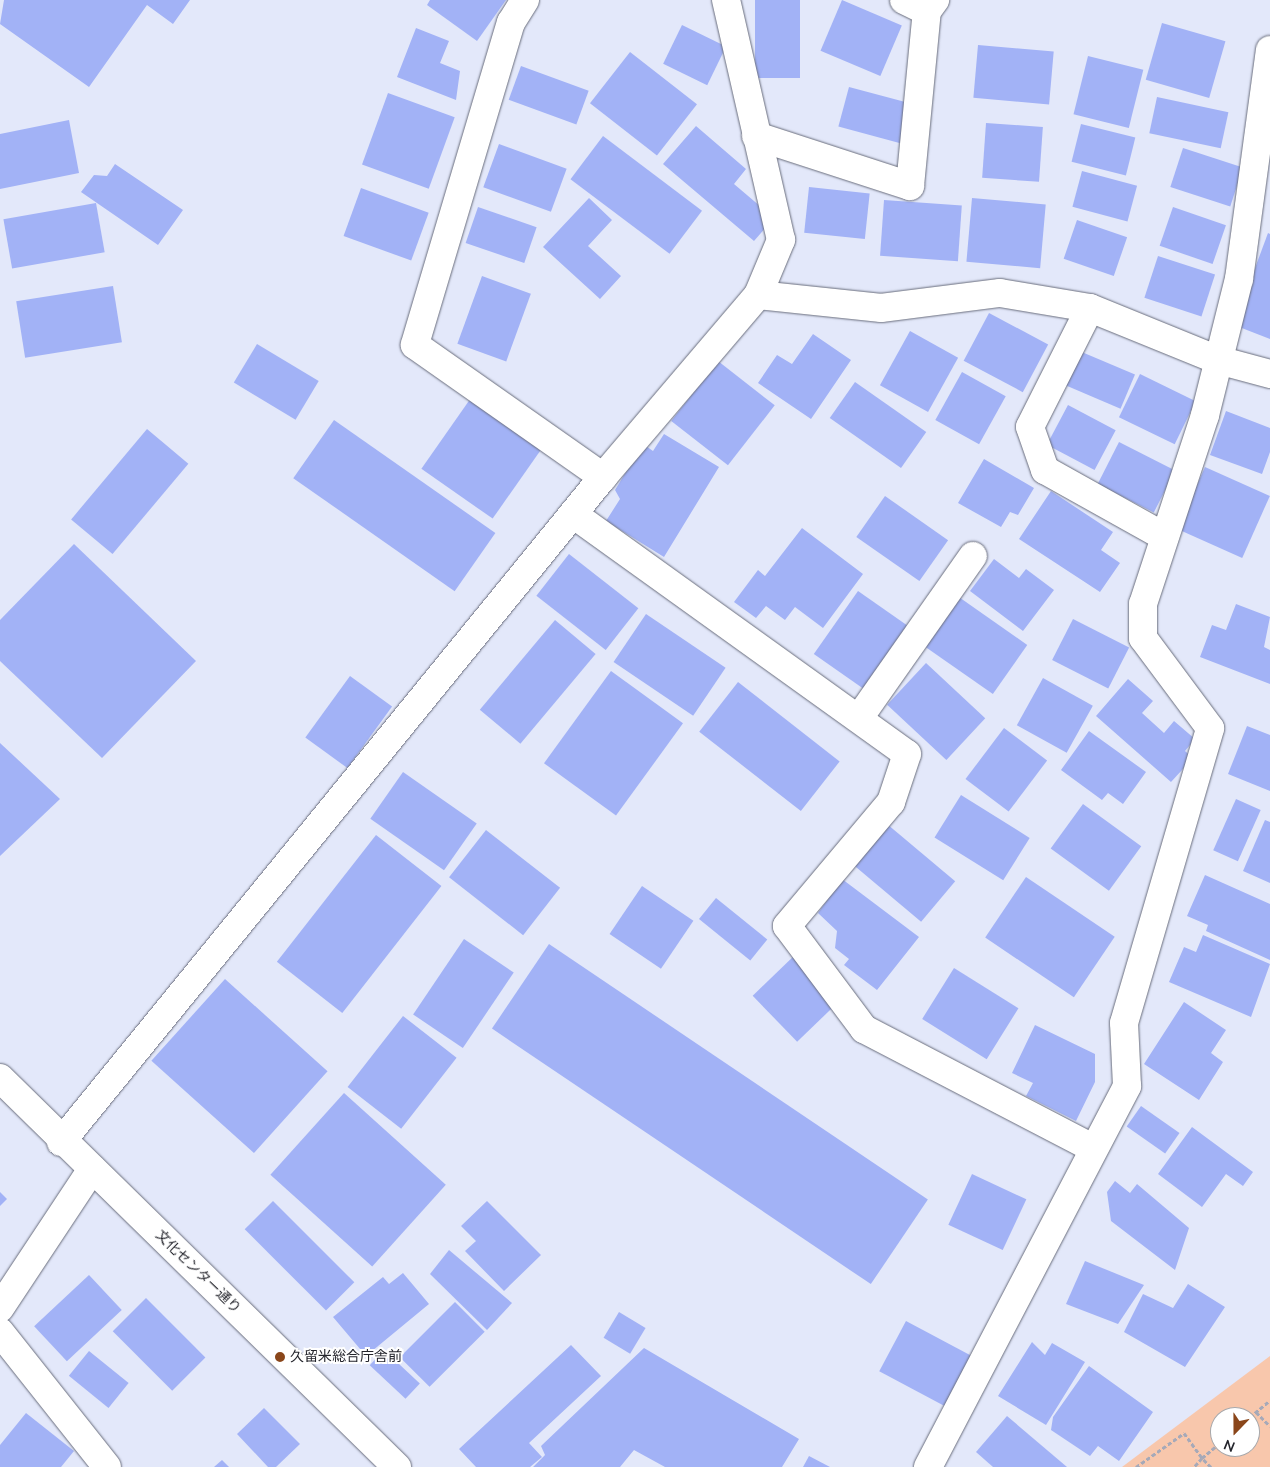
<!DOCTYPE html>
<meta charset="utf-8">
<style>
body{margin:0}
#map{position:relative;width:1270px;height:1467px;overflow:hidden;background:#e3e8fa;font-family:"Nunito Sans","Noto Sans JP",sans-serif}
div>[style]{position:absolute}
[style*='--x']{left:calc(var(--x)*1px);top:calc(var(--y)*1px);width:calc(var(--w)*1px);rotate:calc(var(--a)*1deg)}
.green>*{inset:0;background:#f8c7ac}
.building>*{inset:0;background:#a2b2f6;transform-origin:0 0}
.path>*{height:3px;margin-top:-1.5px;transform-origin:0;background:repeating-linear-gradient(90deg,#a6a9b8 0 4px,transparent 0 6.5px)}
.roads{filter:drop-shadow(0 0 1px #696d7c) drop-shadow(0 0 1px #696d7c)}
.minor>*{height:28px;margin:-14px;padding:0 14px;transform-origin:14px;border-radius:14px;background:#fff}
.highway>*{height:28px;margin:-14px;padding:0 14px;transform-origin:14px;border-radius:14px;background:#fff}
.dots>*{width:14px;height:14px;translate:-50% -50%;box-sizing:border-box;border:2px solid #fff;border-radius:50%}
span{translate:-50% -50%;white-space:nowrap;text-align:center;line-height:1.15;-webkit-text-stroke:4px #fff;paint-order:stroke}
.street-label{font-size:14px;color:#24252c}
.poi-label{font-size:14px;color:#24252c}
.left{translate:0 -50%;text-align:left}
.north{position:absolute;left:1210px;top:1407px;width:50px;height:50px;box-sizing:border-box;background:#fff;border:1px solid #a7a8ab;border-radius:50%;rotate:202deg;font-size:14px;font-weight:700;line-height:20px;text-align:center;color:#24252c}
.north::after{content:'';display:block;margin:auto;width:18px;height:22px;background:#8a461a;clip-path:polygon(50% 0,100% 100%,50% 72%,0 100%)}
</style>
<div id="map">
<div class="green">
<i style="clip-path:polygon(evenodd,1270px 1356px,1270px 1467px,1122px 1467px,1270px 1356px,1220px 1417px,1250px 1417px,1250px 1447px,1220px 1447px,1220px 1417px)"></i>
</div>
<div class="building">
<i style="clip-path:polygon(4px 0,190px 0,173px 24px,147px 5px,89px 87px,0 24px)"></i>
<i style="clip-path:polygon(430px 0,506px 0,477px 41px,427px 5px)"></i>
<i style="left:755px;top:0;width:45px;height:78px"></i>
<i style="left:842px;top:0;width:65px;height:55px;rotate:23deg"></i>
<i style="left:1162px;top:23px;width:66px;height:59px;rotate:16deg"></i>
<i style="left:682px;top:25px;width:49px;height:43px;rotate:26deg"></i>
<i style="clip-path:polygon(416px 28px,449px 41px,440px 63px,460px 71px,456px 100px,397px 77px)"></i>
<i style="left:978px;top:45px;width:76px;height:53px;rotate:5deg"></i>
<i style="left:630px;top:52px;width:85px;height:65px;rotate:38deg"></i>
<i style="left:1088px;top:56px;width:57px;height:60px;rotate:14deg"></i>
<i style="left:521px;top:66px;width:72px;height:36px;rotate:20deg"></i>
<i style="left:849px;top:87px;width:67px;height:41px;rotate:15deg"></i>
<i style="left:388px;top:93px;width:71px;height:76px;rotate:20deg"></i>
<i style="left:1157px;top:97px;width:73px;height:37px;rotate:12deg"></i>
<i style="clip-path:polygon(69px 120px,79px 173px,0 189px,0 134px)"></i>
<i style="left:986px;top:123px;width:57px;height:55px;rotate:4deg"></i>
<i style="left:1081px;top:124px;width:56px;height:39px;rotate:14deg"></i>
<i style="clip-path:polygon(696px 126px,746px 169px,734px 184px,774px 218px,754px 241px,663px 164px)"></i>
<i style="left:603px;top:136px;width:124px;height:54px;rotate:37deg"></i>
<i style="left:499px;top:144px;width:72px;height:46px;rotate:20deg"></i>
<i style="left:1183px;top:148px;width:63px;height:41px;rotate:18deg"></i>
<i style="clip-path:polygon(115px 164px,183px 210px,158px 245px,81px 192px,94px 175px,107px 176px)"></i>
<i style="left:1082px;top:171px;width:57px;height:37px;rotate:15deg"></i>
<i style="left:809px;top:187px;width:61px;height:46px;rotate:6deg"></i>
<i style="left:361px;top:188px;width:72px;height:51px;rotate:20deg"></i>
<i style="clip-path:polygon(589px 198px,612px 220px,588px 246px,621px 276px,600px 299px,543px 247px)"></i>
<i style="left:972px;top:198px;width:74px;height:64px;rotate:5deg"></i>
<i style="left:884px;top:200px;width:78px;height:56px;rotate:4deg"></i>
<i style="left:96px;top:203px;width:50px;height:94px;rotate:80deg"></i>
<i style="left:478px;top:207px;width:62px;height:38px;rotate:19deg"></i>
<i style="left:1173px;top:207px;width:56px;height:41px;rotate:19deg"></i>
<i style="left:1077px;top:220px;width:53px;height:41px;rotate:19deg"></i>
<i style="clip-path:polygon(1268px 233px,1270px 234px,1270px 339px,1234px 325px)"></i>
<i style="left:1158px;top:256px;width:60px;height:44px;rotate:18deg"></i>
<i style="left:482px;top:276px;width:52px;height:72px;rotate:20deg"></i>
<i style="left:113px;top:286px;width:57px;height:98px;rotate:81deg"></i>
<i style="left:989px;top:313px;width:67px;height:54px;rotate:28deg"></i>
<i style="left:910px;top:331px;width:55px;height:62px;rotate:29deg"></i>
<i style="clip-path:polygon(813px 334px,851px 360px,811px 419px,758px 383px,777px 355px,792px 364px)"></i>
<i style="left:257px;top:344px;width:72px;height:45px;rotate:31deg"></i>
<i style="left:1077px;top:350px;width:63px;height:37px;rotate:23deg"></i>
<i style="left:718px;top:361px;width:72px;height:76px;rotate:38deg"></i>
<i style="left:962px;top:372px;width:50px;height:55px;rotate:29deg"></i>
<i style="left:1140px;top:374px;width:62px;height:48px;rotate:26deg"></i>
<i style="left:855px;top:382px;width:87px;height:44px;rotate:35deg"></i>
<i style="left:473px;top:395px;width:87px;height:90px;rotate:35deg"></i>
<i style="left:1068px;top:405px;width:54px;height:45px;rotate:28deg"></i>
<i style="clip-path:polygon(1226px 411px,1270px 428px,1270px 452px,1262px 474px,1210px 455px)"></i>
<i style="left:334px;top:420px;width:197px;height:71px;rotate:35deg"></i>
<i style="left:147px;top:429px;width:54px;height:118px;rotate:40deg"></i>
<i style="clip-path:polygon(664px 434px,719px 467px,664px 557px,606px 521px,620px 499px,615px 490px,643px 444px,653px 451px)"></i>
<i style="left:1119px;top:442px;width:63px;height:47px;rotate:27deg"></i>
<i style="clip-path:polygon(984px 459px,1034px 488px,1018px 515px,1010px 512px,1001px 527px,958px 503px)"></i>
<i style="left:1205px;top:467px;width:71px;height:68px;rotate:24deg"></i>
<i style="clip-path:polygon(1051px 491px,1113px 532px,1101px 550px,1120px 563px,1100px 592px,1019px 539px)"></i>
<i style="left:885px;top:496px;width:77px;height:50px;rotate:35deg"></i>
<i style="clip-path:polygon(802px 528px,863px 574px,823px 628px,795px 607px,785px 620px,766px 606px,756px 618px,734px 602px,758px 570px,765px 576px)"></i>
<i style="clip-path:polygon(74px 544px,196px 661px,102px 758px,0 661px,0 620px)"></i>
<i style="left:569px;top:554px;width:88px;height:53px;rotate:38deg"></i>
<i style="clip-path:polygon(994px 559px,1019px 578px,1026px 569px,1054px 590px,1023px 631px,970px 591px)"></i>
<i style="left:858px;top:591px;width:65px;height:77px;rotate:35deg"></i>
<i style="left:956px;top:595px;width:87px;height:60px;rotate:35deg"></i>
<i style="clip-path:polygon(1236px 604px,1270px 617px,1264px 647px,1270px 650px,1270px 684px,1200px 657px,1212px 625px,1226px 630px)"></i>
<i style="left:646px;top:614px;width:96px;height:58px;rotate:34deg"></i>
<i style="left:1073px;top:619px;width:63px;height:46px;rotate:27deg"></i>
<i style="left:555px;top:620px;width:53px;height:117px;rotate:40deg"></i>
<i style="left:926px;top:663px;width:81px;height:57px;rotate:43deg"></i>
<i style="left:611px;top:671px;width:89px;height:114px;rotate:36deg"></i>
<i style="left:350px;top:676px;width:52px;height:76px;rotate:36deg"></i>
<i style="left:1043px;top:678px;width:57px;height:54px;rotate:29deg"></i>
<i style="clip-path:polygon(1128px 679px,1153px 701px,1142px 713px,1164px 733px,1174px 721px,1195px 739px,1185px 751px,1193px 758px,1171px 782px,1096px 716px)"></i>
<i style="left:738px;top:682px;width:129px;height:63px;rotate:38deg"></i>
<i style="clip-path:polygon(1247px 726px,1270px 735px,1270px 791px,1228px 774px)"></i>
<i style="left:1004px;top:728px;width:54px;height:64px;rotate:37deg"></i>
<i style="clip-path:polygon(1089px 731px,1146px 772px,1123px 804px,1108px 793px,1102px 800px,1061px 770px)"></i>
<i style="clip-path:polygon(0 743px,60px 799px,0 856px)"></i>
<i style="left:403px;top:772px;width:90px;height:57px;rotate:35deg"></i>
<i style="left:961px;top:795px;width:81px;height:50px;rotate:32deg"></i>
<i style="left:1236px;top:799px;width:27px;height:56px;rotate:24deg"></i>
<i style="left:1083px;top:804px;width:72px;height:55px;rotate:36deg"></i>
<i style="clip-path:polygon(1265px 820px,1270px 822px,1270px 883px,1243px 871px)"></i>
<i style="left:887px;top:824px;width:89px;height:53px;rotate:40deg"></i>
<i style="left:486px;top:830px;width:94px;height:60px;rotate:38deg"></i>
<i style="left:376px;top:835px;width:83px;height:161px;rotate:38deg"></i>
<i style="clip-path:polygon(1205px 875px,1270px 904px,1270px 960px,1206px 931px,1208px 925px,1187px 916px)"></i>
<i style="left:1026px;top:877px;width:107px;height:73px;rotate:34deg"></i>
<i style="clip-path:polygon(842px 879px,919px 937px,877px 990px,844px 965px,849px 959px,835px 948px,837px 931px,818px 913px)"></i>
<i style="left:642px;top:886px;width:62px;height:58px;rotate:34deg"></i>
<i style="left:716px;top:898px;width:66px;height:27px;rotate:39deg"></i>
<i style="clip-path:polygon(1203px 935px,1270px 964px,1251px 1017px,1169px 982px,1184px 947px,1196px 952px)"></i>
<i style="left:464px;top:939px;width:60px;height:91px;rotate:34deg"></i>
<i style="left:549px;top:944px;width:457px;height:102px;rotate:34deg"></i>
<i style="left:798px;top:952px;width:64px;height:63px;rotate:46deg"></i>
<i style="left:954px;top:968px;width:76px;height:60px;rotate:32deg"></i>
<i style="left:225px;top:979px;width:138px;height:110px;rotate:42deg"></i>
<i style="clip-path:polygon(1184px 1002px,1226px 1030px,1211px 1053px,1223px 1062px,1199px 1100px,1144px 1064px)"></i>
<i style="left:403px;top:1016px;width:68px;height:90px;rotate:38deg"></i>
<i style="clip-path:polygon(1035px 1025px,1095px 1054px,1095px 1082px,1076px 1121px,1026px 1096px,1033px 1083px,1012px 1073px)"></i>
<i style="left:344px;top:1093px;width:137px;height:110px;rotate:42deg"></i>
<i style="left:1141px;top:1106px;width:47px;height:25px;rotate:35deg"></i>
<i style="clip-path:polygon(1192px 1127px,1253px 1172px,1243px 1186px,1226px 1174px,1202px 1207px,1158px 1174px)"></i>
<i style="left:972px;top:1174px;width:60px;height:56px;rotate:25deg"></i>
<i style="clip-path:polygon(1115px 1181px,1130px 1193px,1137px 1184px,1189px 1228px,1175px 1270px,1111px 1221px,1107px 1192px)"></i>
<i style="clip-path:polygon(0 1192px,7px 1199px,0 1206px)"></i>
<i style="left:273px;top:1201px;width:115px;height:40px;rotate:45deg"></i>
<i style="clip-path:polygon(487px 1201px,541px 1255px,504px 1291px,465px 1251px,476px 1241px,461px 1226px)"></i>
<i style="clip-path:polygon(449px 1250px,512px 1303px,487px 1330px,430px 1274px)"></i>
<i style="clip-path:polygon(1085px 1261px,1144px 1285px,1118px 1324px,1066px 1304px)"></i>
<i style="clip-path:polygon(403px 1273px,429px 1304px,366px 1356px,333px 1317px,383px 1277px,389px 1284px)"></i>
<i style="left:89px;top:1275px;width:48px;height:75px;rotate:47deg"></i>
<i style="clip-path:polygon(1188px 1284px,1225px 1307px,1185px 1367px,1124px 1332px,1143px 1294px,1173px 1308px)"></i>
<i style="left:146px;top:1298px;width:84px;height:47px;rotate:45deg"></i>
<i style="left:455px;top:1302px;width:42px;height:78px;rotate:45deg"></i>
<i style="left:619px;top:1312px;width:31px;height:30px;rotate:31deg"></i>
<i style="left:906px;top:1321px;width:75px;height:57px;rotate:28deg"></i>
<i style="clip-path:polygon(1032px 1342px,1045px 1355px,1052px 1343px,1085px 1362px,1046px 1425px,998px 1396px)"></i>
<i style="clip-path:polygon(571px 1345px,601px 1376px,529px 1443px,542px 1457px,530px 1467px,476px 1467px,459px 1449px)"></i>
<i style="clip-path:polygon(644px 1348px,799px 1439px,782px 1467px,665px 1467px,634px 1450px,620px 1467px,533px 1467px,545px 1455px,541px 1446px)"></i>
<i style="left:384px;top:1350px;width:49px;height:21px;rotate:43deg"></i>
<i style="left:89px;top:1351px;width:51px;height:32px;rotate:39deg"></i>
<i style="clip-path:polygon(1089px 1366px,1153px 1412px,1119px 1461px,1098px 1446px,1090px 1456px,1051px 1430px,1053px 1417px)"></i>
<i style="clip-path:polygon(264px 1408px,300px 1444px,276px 1467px,268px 1467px,237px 1434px)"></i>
<i style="clip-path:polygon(26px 1413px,74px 1451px,61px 1467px,0 1467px,0 1445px)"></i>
<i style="clip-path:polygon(1007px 1416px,1067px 1467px,993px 1467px,976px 1452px)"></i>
<i style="clip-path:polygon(809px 1456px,830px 1467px,803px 1467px)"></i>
<i style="clip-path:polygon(222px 1460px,229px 1467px,214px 1467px)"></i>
</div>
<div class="path">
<i style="--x:1256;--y:1412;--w:20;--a:45"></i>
<i style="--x:1250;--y:1417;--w:26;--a:-40"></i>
<i style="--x:1136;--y:1467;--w:59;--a:-35.3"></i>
<i style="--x:1184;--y:1433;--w:31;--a:54"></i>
<i style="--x:1202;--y:1458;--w:12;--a:132"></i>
<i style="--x:1211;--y:1467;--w:13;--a:-135"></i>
<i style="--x:1202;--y:1458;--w:23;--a:-40"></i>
</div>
<div class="roads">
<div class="minor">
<i style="--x:525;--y:0;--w:26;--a:122"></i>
<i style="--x:511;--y:22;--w:337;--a:106.6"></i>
<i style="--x:415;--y:345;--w:230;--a:35.1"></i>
<i style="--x:904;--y:0;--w:25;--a:26"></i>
<i style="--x:756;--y:136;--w:162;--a:18"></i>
<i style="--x:910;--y:186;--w:176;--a:-84.5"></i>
<i style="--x:927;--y:11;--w:14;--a:-54"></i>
<i style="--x:758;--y:295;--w:124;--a:6"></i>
<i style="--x:881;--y:308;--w:120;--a:-7.2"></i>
<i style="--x:1000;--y:293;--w:91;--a:9.5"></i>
<i style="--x:1090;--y:308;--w:138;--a:22.1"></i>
<i style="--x:1218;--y:360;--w:54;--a:15.1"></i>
<i style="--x:1090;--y:308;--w:133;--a:116.8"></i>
<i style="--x:1030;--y:427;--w:46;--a:70.8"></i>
<i style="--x:1045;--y:470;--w:137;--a:29.2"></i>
<i style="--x:573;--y:514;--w:411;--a:35.7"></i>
<i style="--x:907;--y:754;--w:51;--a:108.4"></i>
<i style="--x:891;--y:802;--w:162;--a:130"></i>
<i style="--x:787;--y:926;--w:129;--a:53.2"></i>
<i style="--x:864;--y:1029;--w:258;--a:27.5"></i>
<i style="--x:859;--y:718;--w:198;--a:-54.9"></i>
<i style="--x:61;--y:1142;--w:858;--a:-50.82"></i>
<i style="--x:603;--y:477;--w:239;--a:-49.6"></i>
<i style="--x:758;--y:295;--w:60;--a:-67.3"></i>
<i style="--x:781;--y:240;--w:246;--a:-102.9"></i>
<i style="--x:0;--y:1308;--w:167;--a:-56.5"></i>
<i style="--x:0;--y:1332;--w:172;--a:51.6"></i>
<i style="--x:928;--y:1467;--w:430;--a:-62.4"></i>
<i style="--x:1127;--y:1086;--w:63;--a:-92.7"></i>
<i style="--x:1124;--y:1023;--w:307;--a:-73.7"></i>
<i style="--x:1210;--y:728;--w:112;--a:-126.7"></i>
<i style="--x:1143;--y:638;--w:34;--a:-90"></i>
<i style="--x:1143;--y:604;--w:199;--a:-71.8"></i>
<i style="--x:1205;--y:415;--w:140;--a:-76"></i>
<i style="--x:1239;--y:279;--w:231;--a:-82.3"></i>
</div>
<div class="highway">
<i style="--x:0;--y:1078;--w:556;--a:44.42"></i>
</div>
</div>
<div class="dots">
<i style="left:280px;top:1357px;background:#8a461a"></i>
</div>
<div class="street-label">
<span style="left:198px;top:1272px;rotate:44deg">文化センター通り</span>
</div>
<div class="poi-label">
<span class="left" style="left:290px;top:1357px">久留米総合庁舎前</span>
</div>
<div class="north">N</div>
</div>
